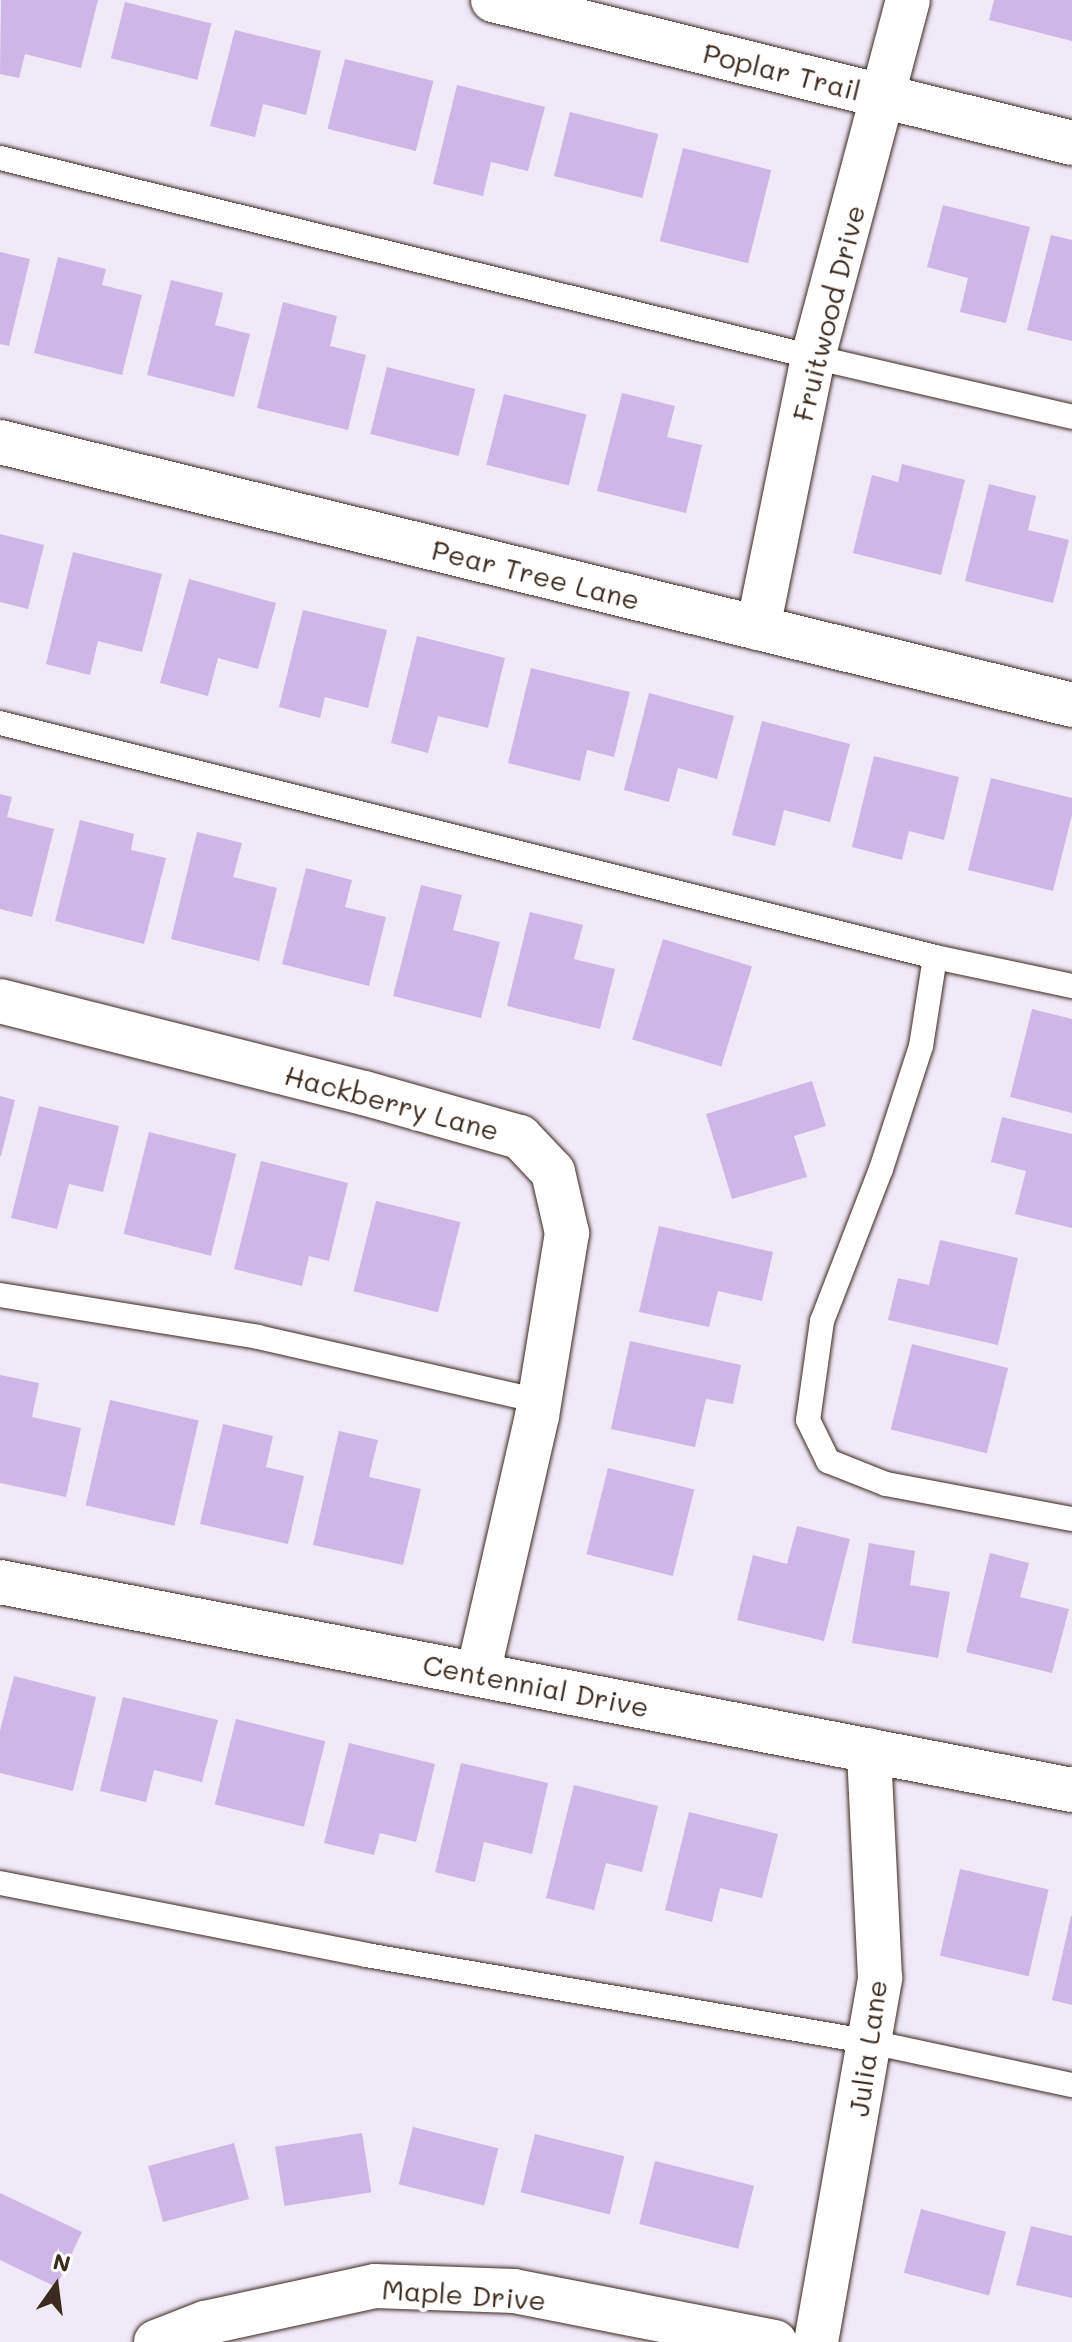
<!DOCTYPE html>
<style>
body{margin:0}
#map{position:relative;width:1072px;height:2342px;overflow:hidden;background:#f0e9f8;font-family:Mali,sans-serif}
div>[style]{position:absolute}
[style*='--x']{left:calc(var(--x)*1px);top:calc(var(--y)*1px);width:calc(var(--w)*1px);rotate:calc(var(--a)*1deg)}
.building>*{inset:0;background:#ceb6e6;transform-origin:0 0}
.roads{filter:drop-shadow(0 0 2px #3b2a1e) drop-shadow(0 0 2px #3b2a1e)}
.service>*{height:24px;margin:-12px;padding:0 12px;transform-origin:12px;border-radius:12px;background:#fff}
.minor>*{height:44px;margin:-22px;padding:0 22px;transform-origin:22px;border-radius:22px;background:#fff}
span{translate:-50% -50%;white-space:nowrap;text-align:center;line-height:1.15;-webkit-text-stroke:8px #fff;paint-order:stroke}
.street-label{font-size:28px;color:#3b2a1e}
.north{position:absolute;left:16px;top:2246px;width:80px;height:80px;-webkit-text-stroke:6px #fff;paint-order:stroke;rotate:14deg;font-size:22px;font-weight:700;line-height:32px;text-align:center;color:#3b2a1e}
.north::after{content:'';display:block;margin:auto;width:28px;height:36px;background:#3b2a1e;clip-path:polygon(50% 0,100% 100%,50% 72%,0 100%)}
</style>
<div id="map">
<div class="building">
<i style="clip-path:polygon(1px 0,98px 0,81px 68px,25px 54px,19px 78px,0 74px)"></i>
<i style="clip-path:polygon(994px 0,1072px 0,1072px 41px,989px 20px)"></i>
<i style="left:125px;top:2px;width:89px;height:58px;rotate:14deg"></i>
<i style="clip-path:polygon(235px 30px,321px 51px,306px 115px,263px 104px,255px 137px,210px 126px)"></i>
<i style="left:345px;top:59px;width:91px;height:72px;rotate:14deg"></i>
<i style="clip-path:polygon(457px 85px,545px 107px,528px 171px,491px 162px,483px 196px,433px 184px)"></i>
<i style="left:570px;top:112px;width:91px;height:66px;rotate:14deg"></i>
<i style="left:683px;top:148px;width:91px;height:96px;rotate:14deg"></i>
<i style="clip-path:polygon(943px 205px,1030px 227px,1006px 323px,960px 312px,968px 278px,927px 267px)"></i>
<i style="clip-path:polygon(1051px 235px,1072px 240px,1072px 341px,1027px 330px)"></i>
<i style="clip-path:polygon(0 252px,30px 259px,9px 346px,0 344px)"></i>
<i style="clip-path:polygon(58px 257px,106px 269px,102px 285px,142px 295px,122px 375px,34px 353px)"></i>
<i style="clip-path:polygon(171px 280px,223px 293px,215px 325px,250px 334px,234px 397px,147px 375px)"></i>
<i style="clip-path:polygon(283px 302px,337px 316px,330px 346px,366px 355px,348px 430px,257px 408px)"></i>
<i style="left:387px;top:367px;width:91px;height:69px;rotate:14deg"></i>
<i style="clip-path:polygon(622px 393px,675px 406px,667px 437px,702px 445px,686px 513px,597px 491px)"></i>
<i style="left:504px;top:394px;width:85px;height:73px;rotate:14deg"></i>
<i style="clip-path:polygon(902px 464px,965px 480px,941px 575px,853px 553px,872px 475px,898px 482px)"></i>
<i style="clip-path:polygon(989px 484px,1036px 496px,1028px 530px,1069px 540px,1053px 603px,965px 581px)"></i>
<i style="clip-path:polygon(0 534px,44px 545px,28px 609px,0 602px)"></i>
<i style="clip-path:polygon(73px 552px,162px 574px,142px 652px,98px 641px,90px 675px,46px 664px)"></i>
<i style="clip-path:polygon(189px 579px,276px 603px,258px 669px,218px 658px,208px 696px,160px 683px)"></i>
<i style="clip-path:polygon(303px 610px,387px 630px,368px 708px,325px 697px,320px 718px,279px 707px)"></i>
<i style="clip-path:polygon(417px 636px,505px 658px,488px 728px,438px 716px,428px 753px,391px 743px)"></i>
<i style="clip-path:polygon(531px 668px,630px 692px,614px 757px,587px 750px,580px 781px,508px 763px)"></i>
<i style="clip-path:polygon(649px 693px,734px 716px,717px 779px,678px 768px,669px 802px,624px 790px)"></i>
<i style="clip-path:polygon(762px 721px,850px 744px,830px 822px,784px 810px,775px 846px,732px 835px)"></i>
<i style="clip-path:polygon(874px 756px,959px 777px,944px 840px,909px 831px,902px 860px,852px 847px)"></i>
<i style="clip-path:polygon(991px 778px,1072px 798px,1072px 815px,1053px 891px,968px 870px)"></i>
<i style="clip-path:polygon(0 794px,12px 797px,7px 817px,54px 829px,32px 917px,0 909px)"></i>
<i style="clip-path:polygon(80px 820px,134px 834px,131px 850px,166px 858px,144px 944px,55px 921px)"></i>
<i style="clip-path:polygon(197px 832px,242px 843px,233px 877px,277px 888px,259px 961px,171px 939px)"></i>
<i style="clip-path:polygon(306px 868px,352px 880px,345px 907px,386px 917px,369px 986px,282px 964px)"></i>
<i style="clip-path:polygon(421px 885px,462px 895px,453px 930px,500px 942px,481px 1018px,393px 996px)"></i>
<i style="clip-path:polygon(530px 912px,583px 925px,574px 959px,615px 969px,600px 1029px,507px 1006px)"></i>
<i style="left:663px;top:939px;width:93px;height:105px;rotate:17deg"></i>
<i style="clip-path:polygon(1032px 1009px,1072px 1019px,1072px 1113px,1010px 1097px)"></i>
<i style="clip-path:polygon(812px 1081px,826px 1126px,794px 1136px,807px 1177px,732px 1199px,706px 1114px)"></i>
<i style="clip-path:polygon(0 1096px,15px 1100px,1px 1156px,0 1156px)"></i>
<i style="clip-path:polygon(39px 1106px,119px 1126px,103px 1192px,69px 1184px,57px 1229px,11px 1218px)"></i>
<i style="clip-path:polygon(1002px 1117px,1072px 1134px,1072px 1228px,1015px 1214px,1026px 1171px,991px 1162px)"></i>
<i style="left:149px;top:1132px;width:90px;height:105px;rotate:14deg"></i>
<i style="clip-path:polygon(261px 1161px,348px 1183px,329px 1261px,309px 1256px,302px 1286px,234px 1269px)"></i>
<i style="left:376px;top:1201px;width:87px;height:93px;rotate:14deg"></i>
<i style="clip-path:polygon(659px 1226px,773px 1252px,762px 1301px,718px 1291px,709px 1327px,639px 1312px)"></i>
<i style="clip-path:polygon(940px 1240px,1018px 1258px,998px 1345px,888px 1320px,898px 1278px,929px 1285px)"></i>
<i style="clip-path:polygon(630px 1341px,741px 1365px,733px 1404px,706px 1399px,695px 1447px,611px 1429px)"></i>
<i style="left:912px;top:1344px;width:99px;height:88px;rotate:14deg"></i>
<i style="clip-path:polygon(0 1375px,39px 1383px,32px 1417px,81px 1428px,66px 1497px,0 1483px)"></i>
<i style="left:110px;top:1400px;width:91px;height:108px;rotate:13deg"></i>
<i style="clip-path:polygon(223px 1424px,273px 1436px,266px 1467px,304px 1476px,288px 1544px,200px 1524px)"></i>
<i style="clip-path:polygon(339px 1431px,378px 1440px,369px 1477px,421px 1489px,403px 1565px,313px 1545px)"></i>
<i style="left:608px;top:1468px;width:89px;height:89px;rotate:14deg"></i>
<i style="clip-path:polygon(797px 1526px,850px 1539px,824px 1641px,737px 1620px,753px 1555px,787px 1564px)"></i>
<i style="clip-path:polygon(869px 1543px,915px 1551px,910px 1585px,950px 1592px,938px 1658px,852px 1643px)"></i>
<i style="clip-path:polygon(990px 1553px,1029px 1563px,1020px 1597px,1069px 1609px,1052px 1673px,966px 1652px)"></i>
<i style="clip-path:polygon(14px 1676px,96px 1697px,73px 1791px,0 1773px,0 1731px)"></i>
<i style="clip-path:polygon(123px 1697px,218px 1720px,202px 1782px,154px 1770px,146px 1802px,100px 1791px)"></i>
<i style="left:236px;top:1719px;width:92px;height:88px;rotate:14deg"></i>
<i style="clip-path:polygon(349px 1743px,435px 1764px,416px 1842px,380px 1833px,374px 1855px,324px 1843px)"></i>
<i style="clip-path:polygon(461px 1763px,548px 1783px,532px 1854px,484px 1842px,475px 1882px,435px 1872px)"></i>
<i style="clip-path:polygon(574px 1785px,658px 1806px,642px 1872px,606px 1863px,594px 1910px,546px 1898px)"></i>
<i style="clip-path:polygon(689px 1812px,778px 1834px,762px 1898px,720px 1888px,712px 1922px,665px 1910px)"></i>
<i style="left:960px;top:1869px;width:91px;height:89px;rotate:13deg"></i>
<i style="clip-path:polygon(1071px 1916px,1072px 1916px,1072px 2005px,1052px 2000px)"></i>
<i style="left:413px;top:2127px;width:88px;height:59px;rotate:14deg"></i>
<i style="left:362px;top:2133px;width:60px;height:88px;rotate:81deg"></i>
<i style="left:535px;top:2134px;width:92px;height:60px;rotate:14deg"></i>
<i style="left:234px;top:2143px;width:58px;height:89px;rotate:75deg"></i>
<i style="left:655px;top:2161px;width:102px;height:65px;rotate:14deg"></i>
<i style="clip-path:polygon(0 2193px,82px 2232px,56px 2287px,0 2260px)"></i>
<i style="left:921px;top:2209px;width:88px;height:66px;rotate:15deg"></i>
<i style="clip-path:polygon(1031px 2226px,1072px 2236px,1072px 2298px,1016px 2285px)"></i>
</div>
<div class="roads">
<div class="service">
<i style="--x:0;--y:158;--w:837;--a:13.75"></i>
<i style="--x:813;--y:357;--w:266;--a:13"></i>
<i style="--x:0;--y:723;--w:964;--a:14.05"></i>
<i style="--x:935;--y:957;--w:140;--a:12"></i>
<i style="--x:935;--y:957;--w:90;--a:98.9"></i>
<i style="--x:921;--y:1046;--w:129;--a:108"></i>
<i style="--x:881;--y:1169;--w:163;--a:111.2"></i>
<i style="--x:822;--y:1321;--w:100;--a:98"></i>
<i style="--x:808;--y:1420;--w:46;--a:64"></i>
<i style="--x:828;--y:1461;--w:62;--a:21.6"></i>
<i style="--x:886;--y:1484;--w:189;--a:10.7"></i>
<i style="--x:0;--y:1295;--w:261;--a:9.2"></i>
<i style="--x:258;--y:1337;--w:289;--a:12.8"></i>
<i style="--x:0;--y:1883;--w:373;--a:11.1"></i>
<i style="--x:366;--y:1955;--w:512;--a:9.77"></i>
<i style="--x:871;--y:2042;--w:206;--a:12.1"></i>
</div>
<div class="minor">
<i style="--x:493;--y:0;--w:596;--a:13.87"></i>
<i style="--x:0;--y:442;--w:1104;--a:13.78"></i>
<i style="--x:758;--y:628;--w:277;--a:-78.5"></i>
<i style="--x:813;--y:357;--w:369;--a:-75.1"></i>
<i style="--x:0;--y:1001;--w:375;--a:14.2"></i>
<i style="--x:364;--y:1093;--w:162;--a:15.8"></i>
<i style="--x:520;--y:1137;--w:48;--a:46.7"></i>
<i style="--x:553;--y:1172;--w:63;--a:77.1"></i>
<i style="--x:567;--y:1233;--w:185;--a:99.3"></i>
<i style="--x:537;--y:1416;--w:265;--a:102.9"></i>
<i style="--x:0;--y:1582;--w:1092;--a:10.98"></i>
<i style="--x:156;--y:2342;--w:53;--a:-21.2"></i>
<i style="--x:205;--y:2323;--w:174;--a:-12.3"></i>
<i style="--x:375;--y:2286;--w:139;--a:2.1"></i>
<i style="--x:514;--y:2291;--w:266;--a:11.1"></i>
<i style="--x:816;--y:2342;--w:370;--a:-80"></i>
<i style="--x:880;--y:1978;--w:228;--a:-92.8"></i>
</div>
</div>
<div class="street-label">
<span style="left:782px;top:71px;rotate:14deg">Poplar Trail</span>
<span style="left:828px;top:313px;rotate:-76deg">Fruitwood Drive</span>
<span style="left:536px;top:574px;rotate:14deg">Pear Tree Lane</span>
<span style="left:392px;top:1102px;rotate:15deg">Hackberry Lane</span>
<span style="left:536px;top:1685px;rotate:11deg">Centennial Drive</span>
<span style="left:867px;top:2048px;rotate:-82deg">Julia Lane</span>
<span style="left:464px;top:2294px;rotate:4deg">Maple Drive</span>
</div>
<div class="north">N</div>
</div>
